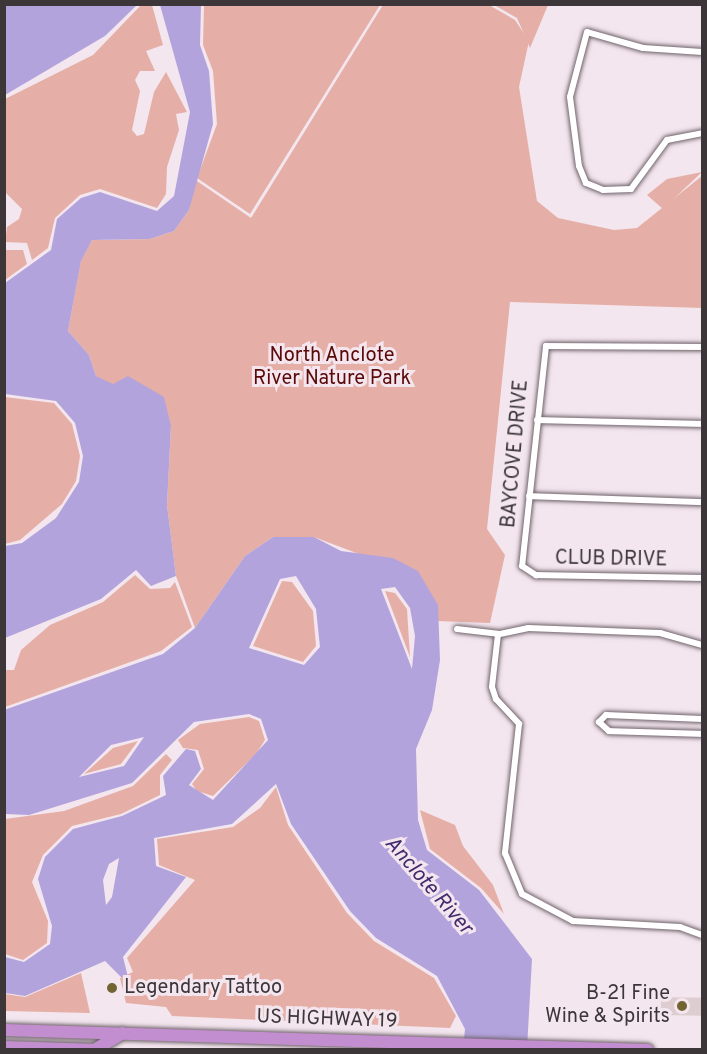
<!DOCTYPE html>
<style>
body{margin:0}
#map{position:relative;width:707px;height:1054px;overflow:hidden;background:#f4e6ee;font-family:Overpass,sans-serif}
div>[style]{position:absolute}
[style*='--x']{left:calc(var(--x)*1px);top:calc(var(--y)*1px);width:calc(var(--w)*1px);rotate:calc(var(--a)*1deg)}
.green>*{inset:0;background:#e5afa7}
.water>*{inset:0;background:#b3a3dd}
.building>*{inset:0;background:#decdd0;transform-origin:0 0}
.roads{filter:drop-shadow(0 0 2px #70646b) drop-shadow(0 0 2px #70646b)}
.street>*{height:6px;margin:-3px;padding:0 3px;transform-origin:3px;border-radius:3px;background:#fff}
.highway>*{height:12px;margin:-6px;padding:0 6px;transform-origin:6px;border-radius:6px;background:#c28ecf}
.dots>*{width:16px;height:16px;translate:-50% -50%;box-sizing:border-box;border:3px solid #f4e6ee;border-radius:50%}
span{translate:-50% -50%;white-space:nowrap;text-align:center;line-height:1.15;-webkit-text-stroke:6px #f4e6ee;paint-order:stroke}
.park-label{font-size:20px;color:#5b0908}
.street-label{font-size:20px;color:#3c3639}
.poi-label{font-size:20px;color:#3c3639}
.left{translate:0 -50%;text-align:left}
.right{translate:-100% -50%;text-align:right}
.water-label{font-size:21px;color:#432a6f;font-style:italic}
.frame{position:absolute;inset:0;border:6px solid #3c3639;pointer-events:none}
</style>
<div id="map">
<div class="green">
<i style="clip-path:polygon(142px 4px,152px 5px,163px 45px,146px 51px,155px 71px,140px 71px,135px 80px,140px 91px,132px 130px,137px 136px,144px 134px,154px 92px,166px 72px,187px 112px,176px 114px,179px 130px,167px 167px,166px 194px,157px 208px,100px 189px,80px 195px,55px 218px,48px 248px,32px 260px,27px 243px,5px 242px,7px 227px,19px 219px,22px 209px,5px 192px,5px 99px,93px 55px)"></i>
<i style="clip-path:polygon(204px 5px,380px 5px,250px 214px,197px 178px,217px 124px,213px 71px,203px 45px)"></i>
<i style="clip-path:polygon(383px 5px,489px 5px,515px 20px,529px 41px,519px 87px,537px 201px,558px 218px,614px 230px,637px 228px,702px 176px,702px 308px,510px 302px,487px 529px,505px 555px,490px 623px,437px 621px,438px 605px,359px 554px,314px 537px,273px 537px,245px 556px,195px 628px,176px 576px,167px 505px,171px 426px,96px 376px,89px 355px,68px 331px,81px 260px,92px 240px,150px 239px,174px 231px,189px 210px,194px 179px,251px 218px)"></i>
<i style="clip-path:polygon(494px 5px,548px 5px,530px 48px,517px 18px)"></i>
<i style="clip-path:polygon(702px 172px,663px 209px,647px 195px,667px 179px)"></i>
<i style="clip-path:polygon(5px 250px,23px 250px,27px 264px,5px 280px)"></i>
<i style="clip-path:polygon(5px 397px,54px 403px,72px 424px,80px 456px,76px 481px,62px 504px,20px 540px,5px 544px)"></i>
<i style="clip-path:polygon(135px 575px,150px 589px,170px 588px,175px 582px,192px 627px,161px 651px,5px 707px,5px 670px,14px 670px,21px 650px,50px 625px,103px 602px)"></i>
<i style="clip-path:polygon(282px 581px,292px 582px,313px 611px,316px 646px,303px 662px,253px 646px)"></i>
<i style="clip-path:polygon(385px 591px,395px 593px,407px 609px,410px 657px)"></i>
<i style="clip-path:polygon(249px 717px,259px 721px,265px 740px,256px 754px,213px 796px,197px 791px,192px 784px,204px 769px,198px 750px,183px 748px,178px 740px,200px 724px)"></i>
<i style="clip-path:polygon(138px 741px,121px 764px,84px 774px,113px 748px)"></i>
<i style="clip-path:polygon(166px 754px,172px 760px,160px 775px,160px 795px,121px 814px,72px 826px,43px 855px,32px 882px,48px 921px,47px 943px,23px 960px,5px 954px,5px 819px,64px 811px,133px 786px)"></i>
<i style="clip-path:polygon(276px 787px,288px 825px,347px 913px,374px 941px,434px 978px,456px 1016px,450px 1028px,172px 1016px,166px 1007px,126px 1003px,120px 978px,133px 972px,127px 958px,195px 880px,159px 865px,157px 839px,233px 827px,260px 808px)"></i>
<i style="clip-path:polygon(420px 810px,455px 825px,463px 846px,493px 885px,504px 914px,481px 888px,430px 849px)"></i>
<i style="clip-path:polygon(81px 973px,90px 1013px,5px 1011px,5px 994px,25px 997px)"></i>
</div>
<div class="water">
<i style="clip-path:polygon(4px 5px,5px 4px,137px 5px,105px 36px,5px 95px)"></i>
<i style="clip-path:polygon(160px 5px,201px 5px,200px 45px,209px 71px,213px 124px,189px 210px,174px 231px,150px 239px,92px 240px,81px 261px,68px 331px,89px 355px,96px 376px,113px 384px,128px 376px,164px 397px,171px 426px,167px 505px,176px 576px,151px 586px,136px 570px,101px 599px,5px 638px,5px 546px,22px 543px,56px 518px,79px 482px,83px 456px,75px 423px,56px 401px,5px 394px,5px 283px,51px 250px,57px 219px,81px 198px,100px 192px,157px 211px,174px 196px,190px 112px)"></i>
<i style="clip-path:polygon(evenodd,273px 537px,314px 537px,341px 551px,393px 558px,418px 571px,438px 605px,440px 660px,432px 710px,416px 749px,418px 820px,427px 850px,479px 890px,532px 959px,527px 1049px,463px 1049px,465px 1029px,437px 976px,376px 938px,350px 911px,291px 824px,276px 784px,232px 824px,154px 838px,156px 866px,186px 877px,123px 957px,128px 977px,121px 977px,105px 961px,25px 996px,5px 993px,5px 957px,24px 962px,50px 944px,52px 926px,38px 879px,45px 857px,73px 829px,122px 816px,166px 795px,163px 776px,186px 749px,195px 751px,201px 769px,189px 785px,213px 800px,268px 740px,261px 719px,249px 714px,194px 722px,132px 783px,29px 815px,5px 814px,4px 710px,163px 654px,195px 628px,245px 556px,273px 537px,296px 576px,316px 609px,320px 647px,304px 665px,249px 648px,280px 579px,296px 576px,273px 537px,395px 587px,410px 608px,415px 636px,412px 669px,381px 589px,395px 587px,273px 537px,144px 737px,124px 766px,79px 777px,111px 745px,144px 737px,273px 537px,119px 858px,112px 897px,106px 905px,103px 880px,109px 864px,119px 858px)"></i>
</div>
<div class="building">
<i style="left:661px;top:997px;width:41px;height:18px;rotate:1deg"></i>
</div>
<div class="roads">
<div class="street">
<i style="--x:702;--y:52;--w:59;--a:-176.1"></i>
<i style="--x:643;--y:48;--w:58;--a:-164.1"></i>
<i style="--x:587;--y:32;--w:67;--a:104.7"></i>
<i style="--x:570;--y:97;--w:70;--a:82.6"></i>
<i style="--x:579;--y:166;--w:18;--a:68"></i>
<i style="--x:586;--y:183;--w:18;--a:22"></i>
<i style="--x:603;--y:190;--w:28;--a:-2"></i>
<i style="--x:631;--y:189;--w:61;--a:-53.7"></i>
<i style="--x:667;--y:140;--w:36;--a:-11"></i>
<i style="--x:702;--y:347;--w:156;--a:-179.6"></i>
<i style="--x:546;--y:346;--w:221;--a:96.2"></i>
<i style="--x:522;--y:566;--w:17;--a:33"></i>
<i style="--x:536;--y:575;--w:166;--a:1"></i>
<i style="--x:537;--y:420;--w:165;--a:1.4"></i>
<i style="--x:529;--y:496;--w:173;--a:2"></i>
<i style="--x:457;--y:629;--w:43;--a:6.6"></i>
<i style="--x:500;--y:634;--w:29;--a:-12"></i>
<i style="--x:528;--y:628;--w:132;--a:2.2"></i>
<i style="--x:660;--y:633;--w:44;--a:15.9"></i>
<i style="--x:498;--y:634;--w:53;--a:96.5"></i>
<i style="--x:492;--y:687;--w:13;--a:72"></i>
<i style="--x:496;--y:699;--w:34;--a:47"></i>
<i style="--x:519;--y:724;--w:130;--a:96.2"></i>
<i style="--x:505;--y:853;--w:44;--a:67.5"></i>
<i style="--x:522;--y:894;--w:58;--a:27.9"></i>
<i style="--x:573;--y:921;--w:107;--a:3.2"></i>
<i style="--x:680;--y:927;--w:23;--a:20"></i>
<i style="--x:702;--y:719;--w:96;--a:-177.6"></i>
<i style="--x:606;--y:715;--w:10;--a:135"></i>
<i style="--x:599;--y:722;--w:13;--a:42"></i>
<i style="--x:609;--y:731;--w:93;--a:1.8"></i>
</div>
<div class="highway">
<i style="--x:4;--y:1030;--w:644;--a:1.78"></i>
<i style="--x:4;--y:1047;--w:93;--a:1.8"></i>
<i style="--x:96;--y:1049;--w:31;--a:-31"></i>
</div>
</div>
<div class="dots">
<i style="left:112px;top:988px;background:#716431"></i>
<i style="left:682px;top:1006px;background:#716431"></i>
</div>
<div class="park-label">
<span style="left:332px;top:368px">North Anclote<br>River Nature Park</span>
</div>
<div class="street-label">
<span style="left:516px;top:454px;rotate:-85deg">BAYCOVE DRIVE</span>
<span style="left:611px;top:560px;rotate:1deg">CLUB DRIVE</span>
<span style="left:327px;top:1020px;rotate:2deg">US HIGHWAY 19</span>
</div>
<div class="poi-label">
<span class="left" style="left:124px;top:988px">Legendary Tattoo</span>
<span class="right" style="left:670px;top:1006px">B-21 Fine<br>Wine &amp; Spirits</span>
</div>
<div class="water-label">
<span style="left:428px;top:886px;rotate:49deg">Anclote River</span>
</div>
<div class="frame"></div>
</div>
